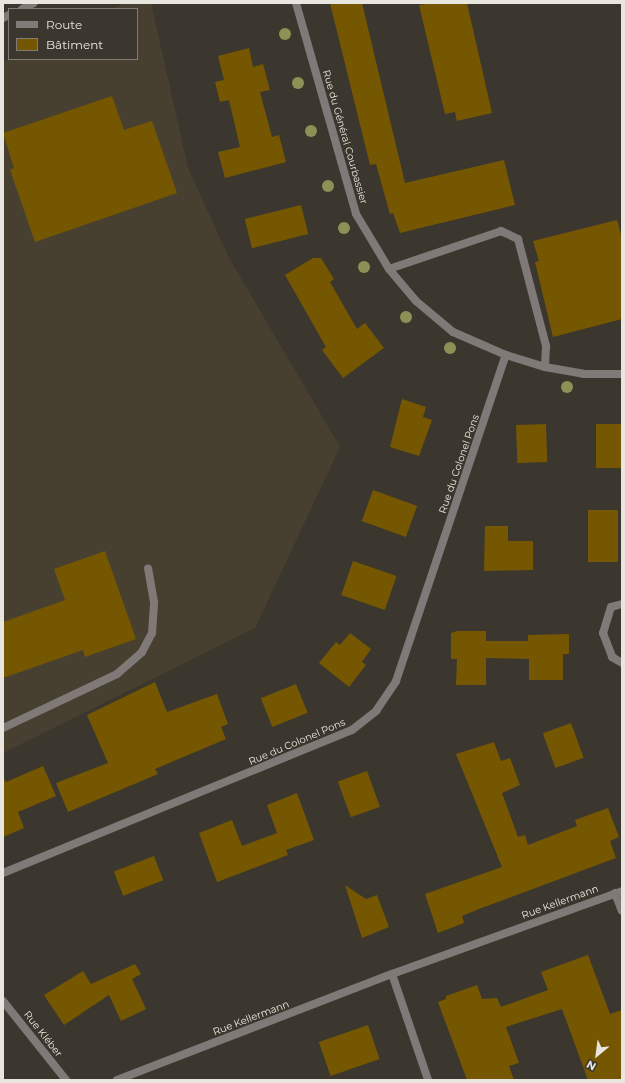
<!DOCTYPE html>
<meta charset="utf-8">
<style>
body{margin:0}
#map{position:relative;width:625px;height:1083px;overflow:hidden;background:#3c372e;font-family:Montserrat,sans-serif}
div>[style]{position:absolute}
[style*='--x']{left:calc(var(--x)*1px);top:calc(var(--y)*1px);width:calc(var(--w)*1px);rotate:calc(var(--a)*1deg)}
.built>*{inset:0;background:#474030}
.building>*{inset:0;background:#745700;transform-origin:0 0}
.service>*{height:8px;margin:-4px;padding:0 4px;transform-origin:4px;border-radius:4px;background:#7f7a78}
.minor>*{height:8px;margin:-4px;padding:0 4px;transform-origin:4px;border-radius:4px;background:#7f7a78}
.trees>*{width:12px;height:12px;margin:-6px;border-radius:50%;background:#8c9155}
span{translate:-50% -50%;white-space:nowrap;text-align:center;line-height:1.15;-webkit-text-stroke:3.5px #3c372e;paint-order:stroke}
.street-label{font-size:10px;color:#e9e6e0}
.frame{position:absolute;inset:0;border:4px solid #e9e6e0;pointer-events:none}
.legend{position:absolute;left:8px;top:8px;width:130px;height:52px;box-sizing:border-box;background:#3c372e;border:1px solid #817d75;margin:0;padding:5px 7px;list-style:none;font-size:12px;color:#e9e6e0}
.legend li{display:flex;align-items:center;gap:8px;height:20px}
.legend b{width:20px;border:1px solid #817d75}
.north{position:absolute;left:577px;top:1035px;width:40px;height:40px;-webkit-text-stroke:3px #3c372e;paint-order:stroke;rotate:209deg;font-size:11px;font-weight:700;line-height:16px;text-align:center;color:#e9e6e0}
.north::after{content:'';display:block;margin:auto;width:14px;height:18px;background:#e9e6e0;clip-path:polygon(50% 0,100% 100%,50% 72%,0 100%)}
</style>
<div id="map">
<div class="built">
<i style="clip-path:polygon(124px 3px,151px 3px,188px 168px,229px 258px,340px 447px,255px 628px,3px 753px,3px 62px,9px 59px,137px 59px,137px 9px,112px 9px)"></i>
</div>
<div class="building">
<i style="clip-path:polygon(330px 3px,362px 3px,405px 183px,504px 160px,515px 205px,400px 233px,393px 213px,390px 214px,376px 164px,370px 165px)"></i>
<i style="clip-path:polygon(431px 3px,467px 3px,492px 113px,457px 121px,455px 112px,445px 114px,419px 5px)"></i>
<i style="clip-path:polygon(249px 48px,253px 67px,263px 64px,270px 90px,260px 92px,272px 137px,279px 135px,286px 162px,225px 178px,218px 152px,240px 147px,229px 100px,220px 102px,215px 82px,224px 80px,218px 56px)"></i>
<i style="clip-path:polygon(112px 96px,124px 130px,152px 121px,177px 193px,35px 242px,10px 170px,14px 168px,3px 133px)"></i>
<i style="left:301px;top:205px;width:30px;height:58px;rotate:76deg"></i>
<i style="clip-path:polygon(617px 220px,622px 238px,622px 319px,553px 337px,535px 262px,539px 261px,533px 241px)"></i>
<i style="clip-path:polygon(313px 258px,321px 258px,334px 279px,330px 282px,357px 329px,365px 323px,384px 348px,343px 378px,322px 350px,326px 347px,285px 275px)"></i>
<i style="clip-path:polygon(402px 399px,426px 407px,423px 417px,432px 420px,419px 456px,390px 447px)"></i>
<i style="left:546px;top:424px;width:38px;height:30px;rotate:88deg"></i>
<i style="left:596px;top:424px;width:26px;height:44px"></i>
<i style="left:373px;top:490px;width:47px;height:33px;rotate:20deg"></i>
<i style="left:588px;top:510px;width:30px;height:52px"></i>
<i style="clip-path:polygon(485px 526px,508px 526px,508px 541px,533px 541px,533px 570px,484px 571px)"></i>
<i style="clip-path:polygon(105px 551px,136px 639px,85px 657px,83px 650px,3px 678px,3px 622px,65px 600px,54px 569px)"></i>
<i style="left:353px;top:561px;width:46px;height:36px;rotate:19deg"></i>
<i style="clip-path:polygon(457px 631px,486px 631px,486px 641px,528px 641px,528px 635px,569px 634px,569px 654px,563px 654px,563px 680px,529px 680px,529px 659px,486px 658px,486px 685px,456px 685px,457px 659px,451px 659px,451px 633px)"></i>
<i style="clip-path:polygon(350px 633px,371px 649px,362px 662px,366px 665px,349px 687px,319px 663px,336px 642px,340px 645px)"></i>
<i style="clip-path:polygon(155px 682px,167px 712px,217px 694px,228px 724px,221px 727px,226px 739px,155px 769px,158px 774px,68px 812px,56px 783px,108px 763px,87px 715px)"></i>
<i style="left:296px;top:684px;width:31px;height:38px;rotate:68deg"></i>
<i style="left:571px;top:723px;width:37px;height:30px;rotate:70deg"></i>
<i style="clip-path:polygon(494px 742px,501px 761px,510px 758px,520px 785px,502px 793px,518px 837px,525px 835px,528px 845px,577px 826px,575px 820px,608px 808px,619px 837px,610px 841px,616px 858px,479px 909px,462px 916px,464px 923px,438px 933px,425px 894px,502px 867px,456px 754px)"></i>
<i style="clip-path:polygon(43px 766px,56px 796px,18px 812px,24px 828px,3px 837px,3px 777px,6px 782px)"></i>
<i style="left:367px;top:771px;width:38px;height:31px;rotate:70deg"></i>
<i style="clip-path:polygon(297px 793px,314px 840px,286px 850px,288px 855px,217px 882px,199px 833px,232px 820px,242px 846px,277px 833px,267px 805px)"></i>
<i style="left:154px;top:856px;width:26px;height:43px;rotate:69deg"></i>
<i style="clip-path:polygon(345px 885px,366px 899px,377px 895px,389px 927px,362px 938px)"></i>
<i style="clip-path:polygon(588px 955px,610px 1014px,622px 1010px,622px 1080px,588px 1080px,562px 1009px,506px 1027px,519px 1063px,509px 1066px,514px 1080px,467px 1080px,438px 1002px,446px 999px,446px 996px,477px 985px,482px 999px,497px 998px,501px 1007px,548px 990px,541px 972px)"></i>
<i style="clip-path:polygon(135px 964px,141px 974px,132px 979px,146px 1009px,121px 1021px,109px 995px,64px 1025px,44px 995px,83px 971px,91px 984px)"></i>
<i style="left:368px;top:1025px;width:36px;height:52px;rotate:71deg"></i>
</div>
<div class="service">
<i style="--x:3;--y:728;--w:126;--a:-25.3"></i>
<i style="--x:117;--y:674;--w:33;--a:-41"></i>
<i style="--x:142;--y:652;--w:21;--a:-62"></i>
<i style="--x:152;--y:633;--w:31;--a:-86"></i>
<i style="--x:154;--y:602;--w:34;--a:-100"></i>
</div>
<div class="minor">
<i style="--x:296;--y:3;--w:219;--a:74.1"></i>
<i style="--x:356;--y:214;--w:64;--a:59"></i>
<i style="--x:389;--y:269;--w:42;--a:49.8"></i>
<i style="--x:416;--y:301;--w:48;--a:40"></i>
<i style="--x:453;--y:332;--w:58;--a:23.5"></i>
<i style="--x:506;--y:355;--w:41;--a:17.1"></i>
<i style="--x:545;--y:367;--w:39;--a:10"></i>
<i style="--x:583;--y:374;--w:39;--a:0"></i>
<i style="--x:22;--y:9;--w:13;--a:-27"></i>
<i style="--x:3;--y:18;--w:7;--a:-27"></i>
<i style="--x:389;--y:269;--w:118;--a:-18.7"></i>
<i style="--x:501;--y:231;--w:19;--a:25"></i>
<i style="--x:518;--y:239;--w:111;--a:75.3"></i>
<i style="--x:546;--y:346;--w:21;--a:93"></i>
<i style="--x:622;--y:604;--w:11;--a:165"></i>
<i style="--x:611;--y:607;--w:27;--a:107"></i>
<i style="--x:603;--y:633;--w:26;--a:69"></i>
<i style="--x:612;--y:657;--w:12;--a:31"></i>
<i style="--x:3;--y:873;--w:377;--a:-22.3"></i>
<i style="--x:352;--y:730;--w:31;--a:-38"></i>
<i style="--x:376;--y:711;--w:36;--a:-56"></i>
<i style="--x:396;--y:681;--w:344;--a:-71.4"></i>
<i style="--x:615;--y:893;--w:19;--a:69"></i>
<i style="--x:392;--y:974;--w:112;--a:71.2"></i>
<i style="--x:3;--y:1001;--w:101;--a:51.4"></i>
<i style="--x:117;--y:1080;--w:295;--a:-21.1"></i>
<i style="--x:392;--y:974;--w:245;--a:-19.8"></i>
</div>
<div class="trees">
<i style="left:285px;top:34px"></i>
<i style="left:298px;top:83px"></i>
<i style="left:311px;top:131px"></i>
<i style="left:328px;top:186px"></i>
<i style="left:344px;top:228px"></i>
<i style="left:364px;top:267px"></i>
<i style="left:406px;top:317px"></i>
<i style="left:450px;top:348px"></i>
<i style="left:567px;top:387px"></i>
</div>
<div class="street-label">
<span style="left:345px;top:137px;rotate:74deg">Rue du Général Courbassier</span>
<span style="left:459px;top:464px;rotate:-71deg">Rue du Colonel Pons</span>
<span style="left:297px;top:742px;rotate:-23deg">Rue du Colonel Pons</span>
<span style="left:560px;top:902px;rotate:-20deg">Rue Kellermann</span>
<span style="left:251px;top:1018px;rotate:-21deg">Rue Kellermann</span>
<span style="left:43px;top:1034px;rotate:52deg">Rue Kléber</span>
</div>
<div class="frame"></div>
<ul class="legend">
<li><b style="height:5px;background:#7f7a78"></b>Route</li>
<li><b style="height:11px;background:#745700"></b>Bâtiment</li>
</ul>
<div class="north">N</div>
</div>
